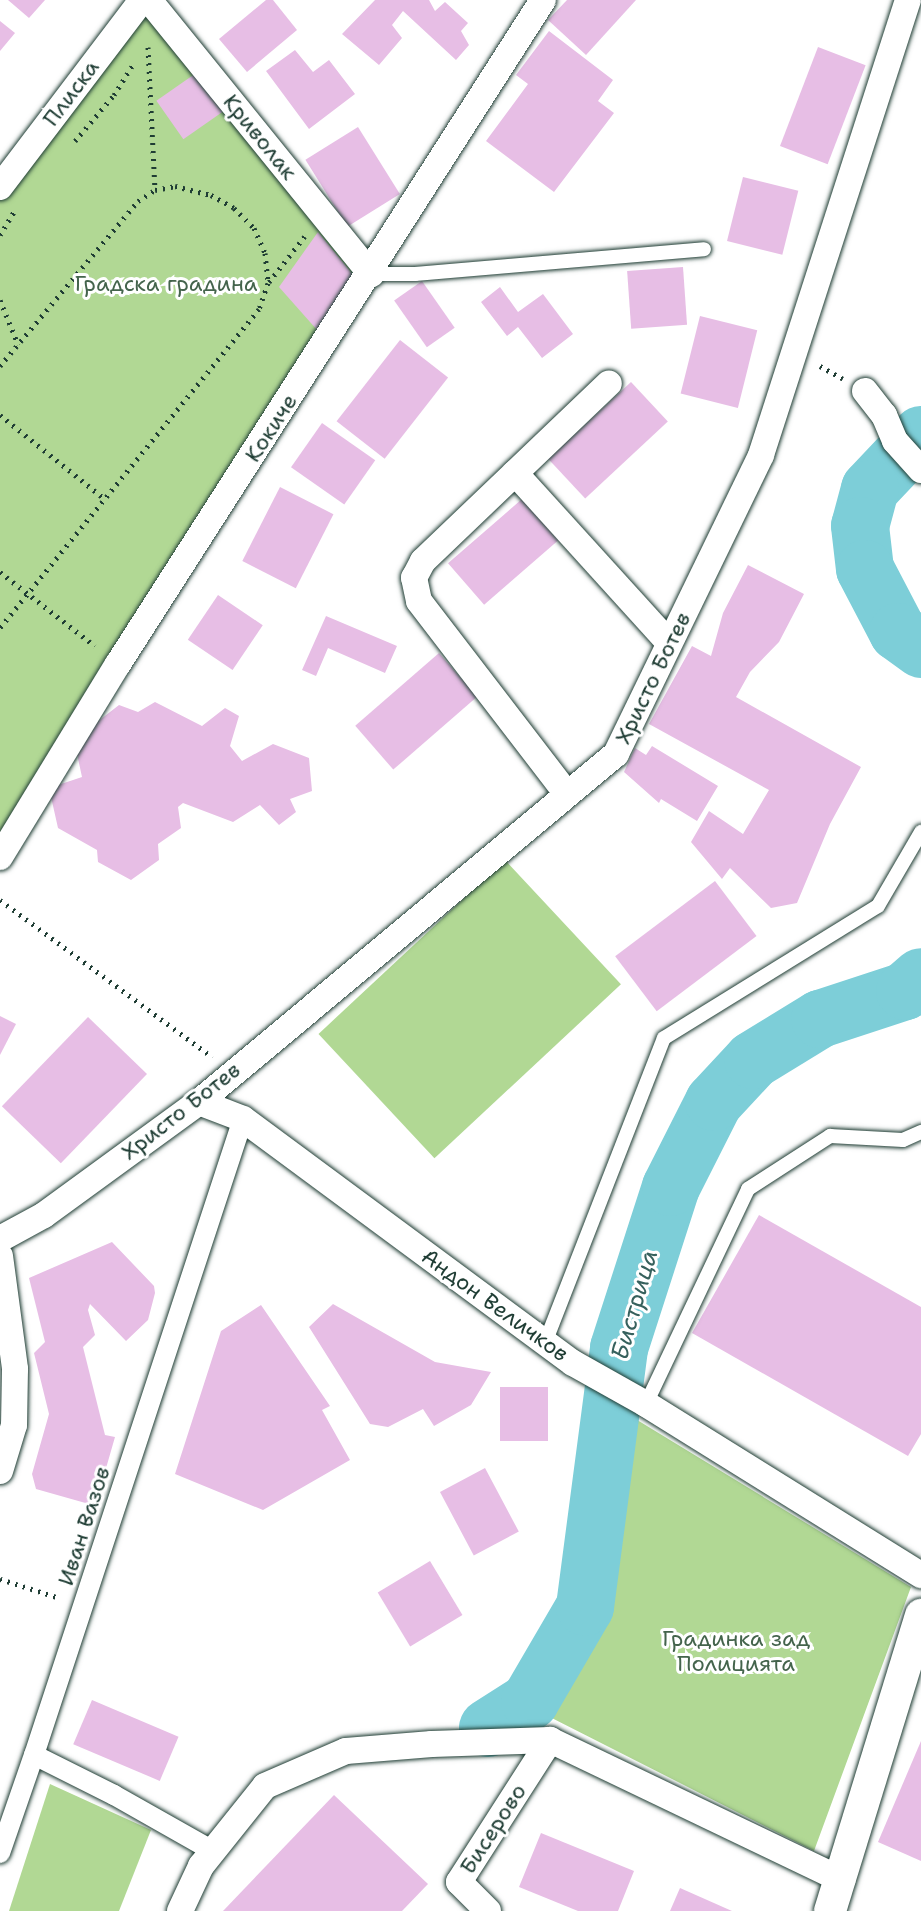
<!DOCTYPE html>
<meta charset="utf-8">
<style>
body{margin:0}
#map{position:relative;width:921px;height:1911px;overflow:hidden;background:#fff;font-family:"Shantell Sans",sans-serif}
div>[style]{position:absolute}
[style*='--x']{left:calc(var(--x)*1px);top:calc(var(--y)*1px);width:calc(var(--w)*1px);rotate:calc(var(--a)*1deg)}
.green>*{inset:0;background:#b1d894;transform-origin:0 0}
.river>*{height:58px;margin:-29px;padding:0 29px;transform-origin:29px;border-radius:29px;background:#7dced8}
.building>*{inset:0;background:#e7bee5;transform-origin:0 0}
.path>*{height:5px;margin-top:-2.5px;transform-origin:0;background:repeating-linear-gradient(90deg,#1f3d34 0 2px,transparent 0 8px)}
.roads{filter:drop-shadow(0 0 2px #1f3d34) drop-shadow(0 0 2px #1f3d34)}
.service>*{height:14px;margin:-7px;padding:0 7px;transform-origin:7px;border-radius:7px;background:#fff}
.pedestrian>*{height:20px;margin:-10px;padding:0 10px;transform-origin:10px;border-radius:10px;background:#fff}
.minor>*{height:26px;margin:-13px;padding:0 13px;transform-origin:13px;border-radius:13px;background:#fff}
.tertiary>*{height:32px;margin:-16px;padding:0 16px;transform-origin:16px;border-radius:16px;background:#fff}
span{translate:-50% -50%;white-space:nowrap;text-align:center;line-height:1.15;-webkit-text-stroke:6px #fff;paint-order:stroke}
.street-label{font-size:22px;color:#1f3d34}
.park-label{font-size:22px;color:#44644c}
.water-label{font-size:24px;color:#36615d;font-style:italic}
</style>
<div id="map">
<div class="green">
<i style="clip-path:polygon(142px 0,371px 274px,0 857px,0 187px)"></i>
<i style="left:505px;top:860px;width:170px;height:255px;rotate:47deg"></i>
<i style="clip-path:polygon(624px 1412px,911px 1587px,814px 1851px,536px 1710px,608px 1589px,609px 1518px)"></i>
<i style="clip-path:polygon(50px 1784px,151px 1830px,119px 1911px,9px 1911px)"></i>
</div>
<div class="river">
<i style="--x:921;--y:435;--w:74;--a:133.4"></i>
<i style="--x:870;--y:489;--w:38;--a:105"></i>
<i style="--x:860;--y:526;--w:43;--a:83.4"></i>
<i style="--x:865;--y:569;--w:71;--a:62.4"></i>
<i style="--x:898;--y:632;--w:29;--a:36"></i>
<i style="--x:488;--y:1728;--w:50;--a:-32.7"></i>
<i style="--x:530;--y:1701;--w:109;--a:-59.7"></i>
<i style="--x:585;--y:1607;--w:261;--a:-82.5"></i>
<i style="--x:619;--y:1348;--w:169;--a:-72.1"></i>
<i style="--x:671;--y:1187;--w:95;--a:-63.2"></i>
<i style="--x:714;--y:1102;--w:57;--a:-47.1"></i>
<i style="--x:753;--y:1060;--w:79;--a:-31.5"></i>
<i style="--x:820;--y:1019;--w:89;--a:-18.2"></i>
<i style="--x:905;--y:991;--w:21;--a:-41"></i>
</div>
<div class="building">
<i style="clip-path:polygon(8px 0,45px 0,29px 18px)"></i>
<i style="clip-path:polygon(266px 0,273px 0,297px 30px,247px 72px,219px 39px)"></i>
<i style="clip-path:polygon(375px 0,429px 0,435px 11px,445px 2px,468px 23px,461px 31px,469px 45px,456px 60px,403px 11px,392px 25px,402px 38px,379px 65px,342px 34px)"></i>
<i style="clip-path:polygon(567px 0,636px 0,586px 55px,548px 20px)"></i>
<i style="clip-path:polygon(0 21px,15px 33px,0 51px)"></i>
<i style="clip-path:polygon(549px 31px,613px 80px,598px 101px,614px 113px,554px 192px,486px 141px,528px 84px,516px 75px)"></i>
<i style="left:818px;top:47px;width:51px;height:106px;rotate:21deg"></i>
<i style="clip-path:polygon(295px 50px,313px 72px,329px 60px,355px 94px,309px 129px,266px 71px)"></i>
<i style="left:199px;top:71px;width:47px;height:52px;rotate:55deg"></i>
<i style="left:358px;top:127px;width:79px;height:62px;rotate:58deg"></i>
<i style="left:743px;top:177px;width:57px;height:66px;rotate:14deg"></i>
<i style="clip-path:polygon(318px 232px,355px 277px,318px 331px,279px 287px)"></i>
<i style="left:683px;top:267px;width:58px;height:56px;rotate:86deg"></i>
<i style="left:422px;top:281px;width:57px;height:34px;rotate:55deg"></i>
<i style="clip-path:polygon(500px 287px,518px 312px,543px 294px,573px 334px,542px 358px,518px 327px,507px 336px,481px 302px)"></i>
<i style="left:700px;top:316px;width:59px;height:80px;rotate:14deg"></i>
<i style="left:400px;top:340px;width:61px;height:103px;rotate:38deg"></i>
<i style="left:631px;top:382px;width:54px;height:113px;rotate:47deg"></i>
<i style="left:322px;top:423px;width:65px;height:54px;rotate:35deg"></i>
<i style="left:280px;top:487px;width:60px;height:83px;rotate:27deg"></i>
<i style="left:522px;top:499px;width:55px;height:98px;rotate:49deg"></i>
<i style="clip-path:polygon(748px 565px,804px 594px,779px 642px,750px 672px,736px 697px,861px 767px,830px 824px,797px 903px,771px 908px,730px 868px,722px 879px,691px 842px,709px 811px,743px 834px,769px 790px,649px 724px,692px 646px,711px 656px,723px 613px)"></i>
<i style="left:218px;top:595px;width:54px;height:54px;rotate:34deg"></i>
<i style="clip-path:polygon(326px 616px,397px 646px,385px 673px,328px 648px,316px 676px,302px 670px)"></i>
<i style="left:439px;top:653px;width:58px;height:111px;rotate:49deg"></i>
<i style="clip-path:polygon(155px 702px,202px 726px,225px 708px,239px 716px,230px 746px,242px 761px,273px 744px,309px 758px,312px 791px,290px 799px,296px 812px,279px 825px,260px 805px,233px 822px,183px 803px,178px 807px,181px 828px,158px 844px,159px 860px,131px 880px,98px 862px,97px 850px,58px 828px,49px 788px,82px 777px,74px 740px,119px 705px,138px 712px)"></i>
<i style="clip-path:polygon(652px 746px,718px 786px,697px 821px,661px 799px,659px 803px,624px 772px,635px 748px,646px 755px)"></i>
<i style="left:715px;top:881px;width:69px;height:125px;rotate:53deg"></i>
<i style="clip-path:polygon(0 1016px,16px 1024px,0 1055px)"></i>
<i style="left:88px;top:1017px;width:82px;height:124px;rotate:44deg"></i>
<i style="clip-path:polygon(759px 1215px,921px 1307px,921px 1434px,908px 1456px,692px 1333px)"></i>
<i style="clip-path:polygon(112px 1242px,154px 1286px,155px 1293px,148px 1320px,126px 1341px,90px 1304px,88px 1310px,95px 1335px,83px 1347px,105px 1435px,115px 1437px,96px 1503px,89px 1504px,36px 1489px,32px 1474px,49px 1414px,34px 1353px,45px 1342px,29px 1278px)"></i>
<i style="clip-path:polygon(333px 1304px,435px 1362px,491px 1372px,471px 1405px,434px 1426px,423px 1409px,388px 1427px,370px 1424px,309px 1327px)"></i>
<i style="clip-path:polygon(261px 1305px,330px 1406px,322px 1410px,350px 1460px,263px 1510px,175px 1474px,221px 1331px)"></i>
<i style="left:500px;top:1387px;width:48px;height:54px"></i>
<i style="left:485px;top:1468px;width:72px;height:51px;rotate:62deg"></i>
<i style="left:430px;top:1561px;width:63px;height:61px;rotate:59deg"></i>
<i style="left:92px;top:1700px;width:94px;height:48px;rotate:23deg"></i>
<i style="clip-path:polygon(921px 1741px,921px 1861px,878px 1842px)"></i>
<i style="clip-path:polygon(334px 1795px,428px 1884px,402px 1911px,223px 1911px)"></i>
<i style="clip-path:polygon(541px 1833px,634px 1871px,618px 1911px,578px 1911px,519px 1887px)"></i>
<i style="clip-path:polygon(680px 1888px,732px 1911px,670px 1911px)"></i>
</div>
<div class="path">
<i style="--x:148;--y:47;--w:143;--a:87.2"></i>
<i style="--x:75;--y:141;--w:60;--a:-49.7"></i>
<i style="--x:114;--y:95;--w:38;--a:-58"></i>
<i style="--x:0;--y:235;--w:27;--a:-59"></i>
<i style="--x:269;--y:282;--w:58;--a:-52"></i>
<i style="--x:0;--y:300;--w:48;--a:67.8"></i>
<i style="--x:0;--y:366;--w:215;--a:-50.1"></i>
<i style="--x:138;--y:201;--w:20;--a:-33"></i>
<i style="--x:155;--y:190;--w:20;--a:-11"></i>
<i style="--x:175;--y:186;--w:37;--a:14"></i>
<i style="--x:211;--y:195;--w:26;--a:29"></i>
<i style="--x:234;--y:208;--w:28;--a:45"></i>
<i style="--x:254;--y:228;--w:27;--a:66"></i>
<i style="--x:265;--y:253;--w:30;--a:84"></i>
<i style="--x:268;--y:283;--w:28;--a:109"></i>
<i style="--x:259;--y:309;--w:411;--a:129.1"></i>
<i style="--x:820;--y:366;--w:26;--a:29"></i>
<i style="--x:0;--y:415;--w:134;--a:38.7"></i>
<i style="--x:0;--y:572;--w:120;--a:37.9"></i>
<i style="--x:0;--y:900;--w:264;--a:36.5"></i>
<i style="--x:0;--y:1579;--w:63;--a:17.6"></i>
</div>
<div class="roads">
<div class="service">
<i style="--x:371;--y:274;--w:44;--a:0"></i>
<i style="--x:415;--y:274;--w:290;--a:-4.9"></i>
<i style="--x:545;--y:1343;--w:327;--a:-68.7"></i>
<i style="--x:664;--y:1038;--w:251;--a:-31.7"></i>
<i style="--x:878;--y:906;--w:86;--a:-59.8"></i>
<i style="--x:646;--y:1404;--w:238;--a:-64.6"></i>
<i style="--x:748;--y:1189;--w:98;--a:-32.9"></i>
<i style="--x:830;--y:1136;--w:73;--a:3.1"></i>
<i style="--x:903;--y:1140;--w:20;--a:-24"></i>
</div>
<div class="pedestrian">
<i style="--x:213;--y:1851;--w:114;--a:-150.5"></i>
<i style="--x:114;--y:1795;--w:89;--a:-153.4"></i>
<i style="--x:34;--y:1755;--w:669;--a:-71.81"></i>
<i style="--x:0;--y:1853;--w:104;--a:-70.9"></i>
</div>
<div class="minor">
<i style="--x:149;--y:0;--w:353;--a:51"></i>
<i style="--x:0;--y:187;--w:235;--a:-52.8"></i>
<i style="--x:865;--y:391;--w:31;--a:52"></i>
<i style="--x:884;--y:415;--w:28;--a:67"></i>
<i style="--x:895;--y:441;--w:39;--a:48"></i>
<i style="--x:515;--y:473;--w:229;--a:47.8"></i>
<i style="--x:567;--y:794;--w:243;--a:-127.5"></i>
<i style="--x:419;--y:601;--w:24;--a:-102"></i>
<i style="--x:414;--y:578;--w:19;--a:-62"></i>
<i style="--x:423;--y:561;--w:257;--a:-43.7"></i>
<i style="--x:0;--y:857;--w:226;--a:-58.6"></i>
<i style="--x:118;--y:664;--w:788;--a:-57.38"></i>
<i style="--x:199;--y:1102;--w:47;--a:21.1"></i>
<i style="--x:243;--y:1119;--w:410;--a:36.5"></i>
<i style="--x:573;--y:1363;--w:84;--a:29.3"></i>
<i style="--x:646;--y:1404;--w:324;--a:31.9"></i>
<i style="--x:0;--y:1239;--w:50;--a:-28.6"></i>
<i style="--x:44;--y:1215;--w:192;--a:-36.1"></i>
<i style="--x:199;--y:1102;--w:543;--a:-39.85"></i>
<i style="--x:616;--y:754;--w:332;--a:-64.1"></i>
<i style="--x:761;--y:455;--w:478;--a:-72.1"></i>
<i style="--x:0;--y:1256;--w:114;--a:82.4"></i>
<i style="--x:15;--y:1369;--w:56;--a:91"></i>
<i style="--x:14;--y:1425;--w:48;--a:106.9"></i>
<i style="--x:180;--y:1911;--w:50;--a:-65"></i>
<i style="--x:201;--y:1866;--w:102;--a:-51.3"></i>
<i style="--x:265;--y:1786;--w:88;--a:-23.4"></i>
<i style="--x:346;--y:1751;--w:86;--a:-4.7"></i>
<i style="--x:432;--y:1744;--w:118;--a:-1.9"></i>
<i style="--x:550;--y:1740;--w:324;--a:25.6"></i>
<i style="--x:488;--y:1911;--w:41;--a:-135"></i>
<i style="--x:459;--y:1882;--w:169;--a:-57.3"></i>
</div>
<div class="tertiary">
<i style="--x:830;--y:1911;--w:310;--a:-72.9"></i>
</div>
</div>
<div class="street-label">
<span style="left:71px;top:93px;rotate:-53deg">Плиска</span>
<span style="left:260px;top:137px;rotate:51deg">Криволак</span>
<span style="left:271px;top:428px;rotate:-57deg">Кокиче</span>
<span style="left:653px;top:678px;rotate:-64deg">Христо Ботев</span>
<span style="left:181px;top:1111px;rotate:-38deg">Христо Ботев</span>
<span style="left:495px;top:1305px;rotate:36deg">Андон Величков</span>
<span style="left:84px;top:1526px;rotate:-72deg">Иван Вазов</span>
<span style="left:493px;top:1829px;rotate:-57deg">Бисерово</span>
</div>
<div class="park-label">
<span style="left:166px;top:284px">Градска градина</span>
<span style="left:736px;top:1651px">Градинка зад<br>Полицията</span>
</div>
<div class="water-label">
<span style="left:635px;top:1305px;rotate:-74deg">Бистрица</span>
</div>
</div>
